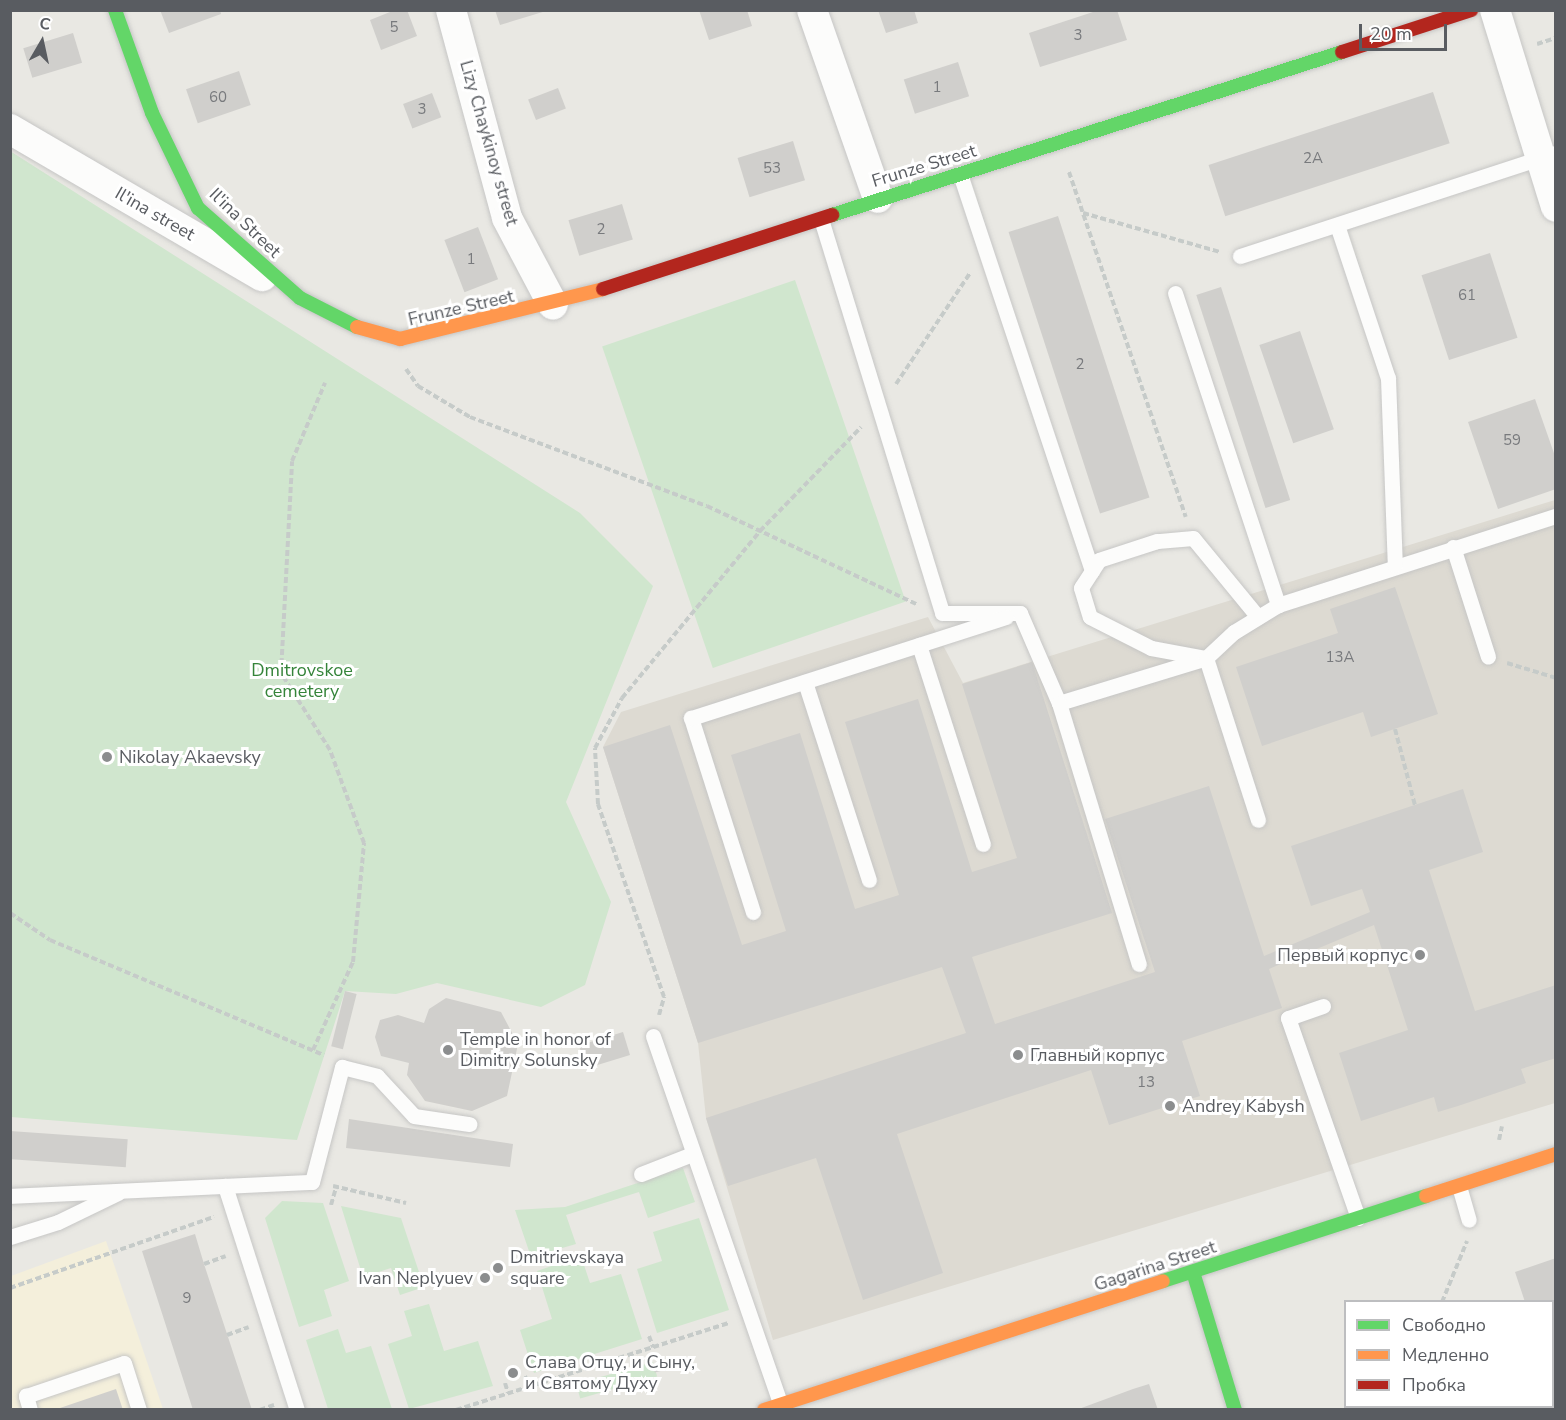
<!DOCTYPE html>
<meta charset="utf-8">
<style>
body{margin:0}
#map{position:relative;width:1566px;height:1420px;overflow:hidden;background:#e9e8e3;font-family:"Nunito Sans",sans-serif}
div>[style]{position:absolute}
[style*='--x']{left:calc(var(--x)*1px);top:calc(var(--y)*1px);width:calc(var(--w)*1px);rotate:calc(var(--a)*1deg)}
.commercial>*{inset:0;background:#f4efdb}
.education>*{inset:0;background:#dddad2}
.green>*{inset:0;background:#d0e6ce;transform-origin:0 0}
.building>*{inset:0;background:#d0cfcc;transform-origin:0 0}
.path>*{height:4px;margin-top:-2px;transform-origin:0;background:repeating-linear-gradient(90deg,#c6cbc9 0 6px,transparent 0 9px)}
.roads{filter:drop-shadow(0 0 2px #c6c6c5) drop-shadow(0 0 2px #c6c6c5)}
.lane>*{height:15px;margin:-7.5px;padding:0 7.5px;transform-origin:7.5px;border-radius:7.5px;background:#fcfcfb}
.street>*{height:30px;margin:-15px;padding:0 15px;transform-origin:15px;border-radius:15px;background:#fcfcfb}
.fast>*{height:14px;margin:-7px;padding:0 7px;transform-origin:7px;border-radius:7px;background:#63d668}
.slow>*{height:14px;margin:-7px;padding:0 7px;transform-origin:7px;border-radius:7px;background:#ff974d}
.jam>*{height:14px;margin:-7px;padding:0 7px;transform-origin:7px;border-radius:7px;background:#b3261e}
.dots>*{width:16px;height:16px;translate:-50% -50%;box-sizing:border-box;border:3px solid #fff;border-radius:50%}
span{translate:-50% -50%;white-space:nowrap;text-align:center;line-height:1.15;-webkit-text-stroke:6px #fff;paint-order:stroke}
.number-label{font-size:15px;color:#787a7d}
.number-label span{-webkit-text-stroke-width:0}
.street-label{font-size:18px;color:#595c61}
.park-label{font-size:18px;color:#35843a}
.poi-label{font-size:18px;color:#595c61}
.left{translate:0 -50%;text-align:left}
.right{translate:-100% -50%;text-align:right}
.frame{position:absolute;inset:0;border:12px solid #595c61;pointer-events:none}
.legend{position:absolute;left:1344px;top:1300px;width:210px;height:108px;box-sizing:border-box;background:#fff;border:2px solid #bdbec0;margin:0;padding:8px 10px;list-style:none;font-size:18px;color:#595c61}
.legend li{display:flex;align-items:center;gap:12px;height:30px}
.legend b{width:30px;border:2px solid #bdbec0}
.north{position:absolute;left:12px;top:12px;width:60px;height:60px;-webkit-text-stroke:4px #fff;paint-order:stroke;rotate:9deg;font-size:16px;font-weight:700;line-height:24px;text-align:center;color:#595c61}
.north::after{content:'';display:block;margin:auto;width:21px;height:27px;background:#595c61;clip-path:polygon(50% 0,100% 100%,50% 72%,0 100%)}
.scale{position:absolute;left:1359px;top:24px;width:88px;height:27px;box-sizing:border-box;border:3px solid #595c61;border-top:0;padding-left:8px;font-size:18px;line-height:21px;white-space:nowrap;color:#595c61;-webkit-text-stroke:4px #fff;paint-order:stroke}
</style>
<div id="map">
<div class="commercial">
<i style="clip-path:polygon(106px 1241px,163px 1409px,11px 1410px,11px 1276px)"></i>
</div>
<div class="education">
<i style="clip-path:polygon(1555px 500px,1555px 1103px,773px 1340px,706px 1118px,698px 1043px,603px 747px,621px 712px,928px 617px,963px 683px)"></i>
</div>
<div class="green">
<i style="clip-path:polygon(10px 151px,580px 513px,653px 586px,566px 802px,611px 902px,585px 985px,541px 1007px,437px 983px,396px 994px,345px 991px,297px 1140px,11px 1117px)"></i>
<i style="left:795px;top:280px;width:340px;height:204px;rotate:71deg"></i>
<i style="clip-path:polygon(683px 1168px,695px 1202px,648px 1218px,639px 1192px,566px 1215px,576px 1244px,531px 1257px,515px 1210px,565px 1207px)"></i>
<i style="clip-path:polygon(282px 1201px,323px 1203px,349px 1281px,324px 1290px,332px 1316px,299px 1327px,265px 1218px)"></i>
<i style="clip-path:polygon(341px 1206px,401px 1218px,424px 1287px,400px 1295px,391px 1268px,363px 1277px)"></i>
<i style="clip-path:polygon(699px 1218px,729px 1310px,657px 1333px,637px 1269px,662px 1261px,653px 1232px)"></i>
<i style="clip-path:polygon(581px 1256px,590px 1283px,621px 1274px,642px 1339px,534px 1373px,520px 1330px,552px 1319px,537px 1271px)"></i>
<i style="clip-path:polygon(429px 1304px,444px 1351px,478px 1341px,493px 1386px,409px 1409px,388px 1344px,412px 1336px,404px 1311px)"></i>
<i style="clip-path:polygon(338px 1329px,346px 1353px,371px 1346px,392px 1409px,328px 1409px,306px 1340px)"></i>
<i style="left:653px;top:1362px;width:15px;height:80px;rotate:74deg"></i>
</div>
<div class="building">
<i style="clip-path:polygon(160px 10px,220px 10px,221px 14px,169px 33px)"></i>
<i style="clip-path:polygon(395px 10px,407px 10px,417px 36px,381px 50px,370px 20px)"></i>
<i style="clip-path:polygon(495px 10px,546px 10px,546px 11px,500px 25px)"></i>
<i style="clip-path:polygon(699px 10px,747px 10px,752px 26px,709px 40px)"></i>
<i style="clip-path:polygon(878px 10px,914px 10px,918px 23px,886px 33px)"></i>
<i style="clip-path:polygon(1099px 10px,1117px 10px,1127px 40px,1040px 67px,1029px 33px)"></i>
<i style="left:73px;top:33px;width:31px;height:52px;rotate:73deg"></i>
<i style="left:958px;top:62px;width:36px;height:57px;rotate:72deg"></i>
<i style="left:239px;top:71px;width:36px;height:56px;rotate:71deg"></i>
<i style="left:558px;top:88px;width:22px;height:32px;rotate:69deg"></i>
<i style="left:1433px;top:92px;width:54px;height:236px;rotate:72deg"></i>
<i style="left:432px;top:93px;width:26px;height:31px;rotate:69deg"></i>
<i style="left:793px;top:141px;width:41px;height:58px;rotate:73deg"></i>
<i style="left:622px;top:204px;width:37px;height:56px;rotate:73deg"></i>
<i style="left:1058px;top:216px;width:296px;height:52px;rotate:72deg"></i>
<i style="left:478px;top:227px;width:56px;height:36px;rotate:69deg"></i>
<i style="left:1490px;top:253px;width:89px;height:72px;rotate:72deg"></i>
<i style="left:1221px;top:287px;width:224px;height:26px;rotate:72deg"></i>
<i style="left:1300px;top:331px;width:104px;height:43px;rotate:71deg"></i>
<i style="clip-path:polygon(1535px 399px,1556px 459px,1556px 489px,1498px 509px,1468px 422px)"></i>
<i style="clip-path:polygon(1395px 587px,1438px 714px,1371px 737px,1363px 712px,1262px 746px,1236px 667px,1338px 633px,1330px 609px)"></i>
<i style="clip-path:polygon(1032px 662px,1112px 913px,972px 957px,995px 1024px,1155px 972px,1105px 819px,1209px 786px,1264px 956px,1370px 912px,1362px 889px,1311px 906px,1291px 846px,1463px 789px,1483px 852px,1429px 870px,1475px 1011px,1556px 985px,1556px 1058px,1521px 1069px,1526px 1083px,1458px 1106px,1438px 1112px,1434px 1097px,1361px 1121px,1339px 1053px,1408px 1030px,1374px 925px,1269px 969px,1282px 1008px,1182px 1041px,1200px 1096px,1109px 1125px,1091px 1070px,897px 1134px,943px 1273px,863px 1300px,816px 1158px,728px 1186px,706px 1118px,966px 1033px,942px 967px,698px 1043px,603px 747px,670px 725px,742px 945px,786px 931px,731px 755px,800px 733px,855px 909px,899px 895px,845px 722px,918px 699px,972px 872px,1017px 858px,962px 684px)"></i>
<i style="left:345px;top:991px;width:12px;height:57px;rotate:14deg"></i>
<i style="clip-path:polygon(446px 998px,501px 1012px,518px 1044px,507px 1096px,472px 1111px,425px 1101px,407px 1075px,409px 1063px,381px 1056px,375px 1037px,380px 1020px,398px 1015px,424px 1023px,429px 1009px)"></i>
<i style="left:623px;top:1032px;width:24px;height:46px;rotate:73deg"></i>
<i style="clip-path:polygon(349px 1119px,513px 1144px,510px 1167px,346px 1148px)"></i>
<i style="left:10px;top:1131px;width:118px;height:28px;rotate:4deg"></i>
<i style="clip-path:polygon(195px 1234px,204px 1264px,252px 1410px,193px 1410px,142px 1251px)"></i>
<i style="clip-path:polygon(1556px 1258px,1556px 1410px,1370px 1410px,1552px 1406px,1552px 1302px,1525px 1302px,1515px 1272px)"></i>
<i style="left:680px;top:1358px;width:8px;height:28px;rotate:76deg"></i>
<i style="clip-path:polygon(1149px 1384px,1158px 1410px,1076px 1410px,1133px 1389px)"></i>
<i style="clip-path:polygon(116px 1389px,123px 1410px,57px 1410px,57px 1409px)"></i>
</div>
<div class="path">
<i style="--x:1537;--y:44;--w:20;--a:-18"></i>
<i style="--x:1069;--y:172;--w:364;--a:71.3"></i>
<i style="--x:1083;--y:213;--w:142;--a:15.9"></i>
<i style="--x:406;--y:369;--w:21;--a:55"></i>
<i style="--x:418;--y:386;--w:61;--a:30.8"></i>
<i style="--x:470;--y:417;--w:253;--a:20.6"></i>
<i style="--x:707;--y:506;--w:231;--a:25.1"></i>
<i style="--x:896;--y:384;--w:133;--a:-56.3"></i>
<i style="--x:1507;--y:663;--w:51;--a:17"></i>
<i style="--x:1395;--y:729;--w:79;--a:75.3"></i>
<i style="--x:10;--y:913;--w:48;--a:34"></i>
<i style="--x:50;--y:940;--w:297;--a:22.8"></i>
<i style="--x:659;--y:1015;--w:19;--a:-74"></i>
<i style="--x:664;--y:997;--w:204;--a:-108.9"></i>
<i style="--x:598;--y:804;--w:56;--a:-93.1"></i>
<i style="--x:595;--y:748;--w:57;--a:-61.6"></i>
<i style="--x:622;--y:698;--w:217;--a:-50.4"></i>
<i style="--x:760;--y:531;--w:145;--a:-45.8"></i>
<i style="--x:313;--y:1050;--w:97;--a:-65.6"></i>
<i style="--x:353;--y:962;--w:120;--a:-84.7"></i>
<i style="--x:364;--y:843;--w:99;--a:-110.1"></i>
<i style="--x:330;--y:750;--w:91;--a:-122.5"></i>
<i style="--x:281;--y:673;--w:212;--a:-87"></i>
<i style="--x:292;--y:461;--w:85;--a:-67.1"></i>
<i style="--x:1499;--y:1140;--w:14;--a:-78"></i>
<i style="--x:333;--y:1186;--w:75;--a:13.1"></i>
<i style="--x:331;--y:1205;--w:18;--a:-74"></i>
<i style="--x:204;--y:1264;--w:23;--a:-20"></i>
<i style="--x:10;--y:1288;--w:216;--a:-19.2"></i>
<i style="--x:1442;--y:1302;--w:66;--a:-67.7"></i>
<i style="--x:227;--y:1335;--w:23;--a:-20"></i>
<i style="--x:649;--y:1336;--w:12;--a:70"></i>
<i style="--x:525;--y:1376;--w:12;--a:70"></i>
<i style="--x:505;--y:1383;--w:10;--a:73"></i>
<i style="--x:260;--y:1410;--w:15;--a:-20"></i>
<i style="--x:456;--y:1410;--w:287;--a:-17.7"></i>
</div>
<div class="roads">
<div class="lane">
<i style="--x:960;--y:174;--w:418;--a:71.6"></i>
<i style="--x:821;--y:219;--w:412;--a:72.9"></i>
<i style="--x:942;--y:613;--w:78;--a:0"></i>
<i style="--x:1020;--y:613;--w:98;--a:66.6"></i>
<i style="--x:1059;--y:703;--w:154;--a:-17"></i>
<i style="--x:1206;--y:658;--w:38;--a:-43"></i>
<i style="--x:1234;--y:632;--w:52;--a:-31.5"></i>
<i style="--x:1278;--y:605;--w:292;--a:-17.8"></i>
<i style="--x:1337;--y:225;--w:161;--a:71.6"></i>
<i style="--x:1388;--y:378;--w:187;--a:87.9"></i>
<i style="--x:1240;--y:256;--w:332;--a:-18.1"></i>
<i style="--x:1175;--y:293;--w:329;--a:71.7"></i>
<i style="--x:1453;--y:547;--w:115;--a:72.3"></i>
<i style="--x:1258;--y:617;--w:102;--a:-129.4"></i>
<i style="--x:1193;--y:538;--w:36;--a:175"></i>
<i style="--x:1157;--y:541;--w:61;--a:161.9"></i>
<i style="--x:1099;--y:560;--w:33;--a:123"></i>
<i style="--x:1081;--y:588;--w:30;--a:73"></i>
<i style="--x:1090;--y:617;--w:68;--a:26.9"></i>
<i style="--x:1151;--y:648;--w:56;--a:10.3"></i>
<i style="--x:1206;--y:658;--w:170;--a:72.2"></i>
<i style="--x:919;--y:645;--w:209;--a:72.2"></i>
<i style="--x:805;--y:682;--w:208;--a:72.1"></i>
<i style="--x:1059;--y:703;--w:273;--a:73"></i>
<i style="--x:753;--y:912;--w:204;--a:-107.7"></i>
<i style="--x:691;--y:718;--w:331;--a:-17.8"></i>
<i style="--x:1323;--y:1006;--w:37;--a:161"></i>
<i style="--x:1288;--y:1018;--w:212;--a:70.7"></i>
<i style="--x:653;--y:1036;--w:394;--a:70.9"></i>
<i style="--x:641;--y:1174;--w:55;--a:-21.4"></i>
<i style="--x:225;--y:1186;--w:235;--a:72.2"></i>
<i style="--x:1459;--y:1186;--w:35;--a:74"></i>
<i style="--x:10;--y:1196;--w:302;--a:-2.7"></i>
<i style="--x:312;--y:1182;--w:119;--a:-75.4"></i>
<i style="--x:342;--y:1067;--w:36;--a:14"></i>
<i style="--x:377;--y:1076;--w:54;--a:47.2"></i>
<i style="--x:414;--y:1116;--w:56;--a:8.3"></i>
<i style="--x:10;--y:1237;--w:50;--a:-17.4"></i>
<i style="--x:58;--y:1222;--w:67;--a:-25.8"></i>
<i style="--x:30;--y:1410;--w:15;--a:-106"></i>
<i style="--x:26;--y:1396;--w:103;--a:-18.6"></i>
<i style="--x:124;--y:1363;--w:49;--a:72.3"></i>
</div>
<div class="street">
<i style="--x:451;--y:10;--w:215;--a:74.9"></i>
<i style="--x:507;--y:218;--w:98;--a:62.1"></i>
<i style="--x:812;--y:10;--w:199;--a:70.7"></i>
<i style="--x:1495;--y:10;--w:206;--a:72.8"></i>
<i style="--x:10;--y:129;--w:292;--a:30.3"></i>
</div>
<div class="fast">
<i style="--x:115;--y:10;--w:109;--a:70.2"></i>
<i style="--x:152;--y:113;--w:106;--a:64.2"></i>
<i style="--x:198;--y:208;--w:136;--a:41.4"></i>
<i style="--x:300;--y:298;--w:64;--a:27"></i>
<i style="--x:832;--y:215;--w:535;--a:-17.72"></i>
<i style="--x:1193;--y:1272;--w:144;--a:73.1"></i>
<i style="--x:1163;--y:1281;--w:276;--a:-17.9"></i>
</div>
<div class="slow">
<i style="--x:357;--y:327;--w:45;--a:15.6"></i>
<i style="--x:400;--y:339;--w:209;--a:-13.8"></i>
<i style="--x:1426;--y:1196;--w:137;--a:-17.9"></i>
<i style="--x:764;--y:1410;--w:419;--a:-17.9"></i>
</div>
<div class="jam">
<i style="--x:1342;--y:52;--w:136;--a:-18"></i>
<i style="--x:603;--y:289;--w:241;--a:-17.9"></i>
</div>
</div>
<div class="dots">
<i style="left:107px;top:757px;background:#8b8d8e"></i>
<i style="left:1420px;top:955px;background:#8b8d8e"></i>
<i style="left:448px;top:1050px;background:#8b8d8e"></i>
<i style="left:1018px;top:1055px;background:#8b8d8e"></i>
<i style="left:1170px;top:1106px;background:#8b8d8e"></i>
<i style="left:498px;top:1268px;background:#8b8d8e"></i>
<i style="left:485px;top:1278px;background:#8b8d8e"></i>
<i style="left:513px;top:1373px;background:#8b8d8e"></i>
</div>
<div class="number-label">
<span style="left:394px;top:28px">5</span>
<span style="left:1078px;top:36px">3</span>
<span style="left:937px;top:88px">1</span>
<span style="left:218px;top:98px">60</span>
<span style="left:422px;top:110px">3</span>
<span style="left:1313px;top:159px">2А</span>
<span style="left:772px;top:169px">53</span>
<span style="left:601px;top:230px">2</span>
<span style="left:471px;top:260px">1</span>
<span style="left:1467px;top:296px">61</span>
<span style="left:1080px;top:365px">2</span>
<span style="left:1512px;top:441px">59</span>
<span style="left:1340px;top:658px">13А</span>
<span style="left:1146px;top:1083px">13</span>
<span style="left:187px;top:1299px">9</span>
</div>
<div class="street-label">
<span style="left:489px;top:143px;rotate:74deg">Lizy Chaykinoy street</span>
<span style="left:924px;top:166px;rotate:-17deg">Frunze Street</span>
<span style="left:155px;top:214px;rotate:30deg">Il'ina street</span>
<span style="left:245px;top:223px;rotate:44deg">Il'ina Street</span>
<span style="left:461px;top:308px;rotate:-13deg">Frunze Street</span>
<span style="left:1155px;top:1266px;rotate:-18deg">Gagarina Street</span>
</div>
<div class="park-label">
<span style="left:302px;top:681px">Dmitrovskoe<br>cemetery</span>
</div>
<div class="poi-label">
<span class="left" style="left:119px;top:757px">Nikolay Akaevsky</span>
<span class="right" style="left:1408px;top:955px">Первый корпус</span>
<span class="left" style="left:460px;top:1050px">Temple in honor of<br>Dimitry Solunsky</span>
<span class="left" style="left:1030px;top:1055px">Главный корпус</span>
<span class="left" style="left:1182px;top:1106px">Andrey Kabysh</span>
<span class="left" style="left:510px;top:1268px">Dmitrievskaya<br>square</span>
<span class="right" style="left:473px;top:1278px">Ivan Neplyuev</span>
<span class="left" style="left:525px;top:1373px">Слава Отцу, и Сыну,<br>и Святому Духу</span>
</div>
<div class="frame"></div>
<ul class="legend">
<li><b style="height:8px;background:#63d668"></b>Свободно</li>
<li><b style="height:8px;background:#ff974d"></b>Медленно</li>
<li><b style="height:8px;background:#b3261e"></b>Пробка</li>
</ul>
<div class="north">С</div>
<div class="scale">20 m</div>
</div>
